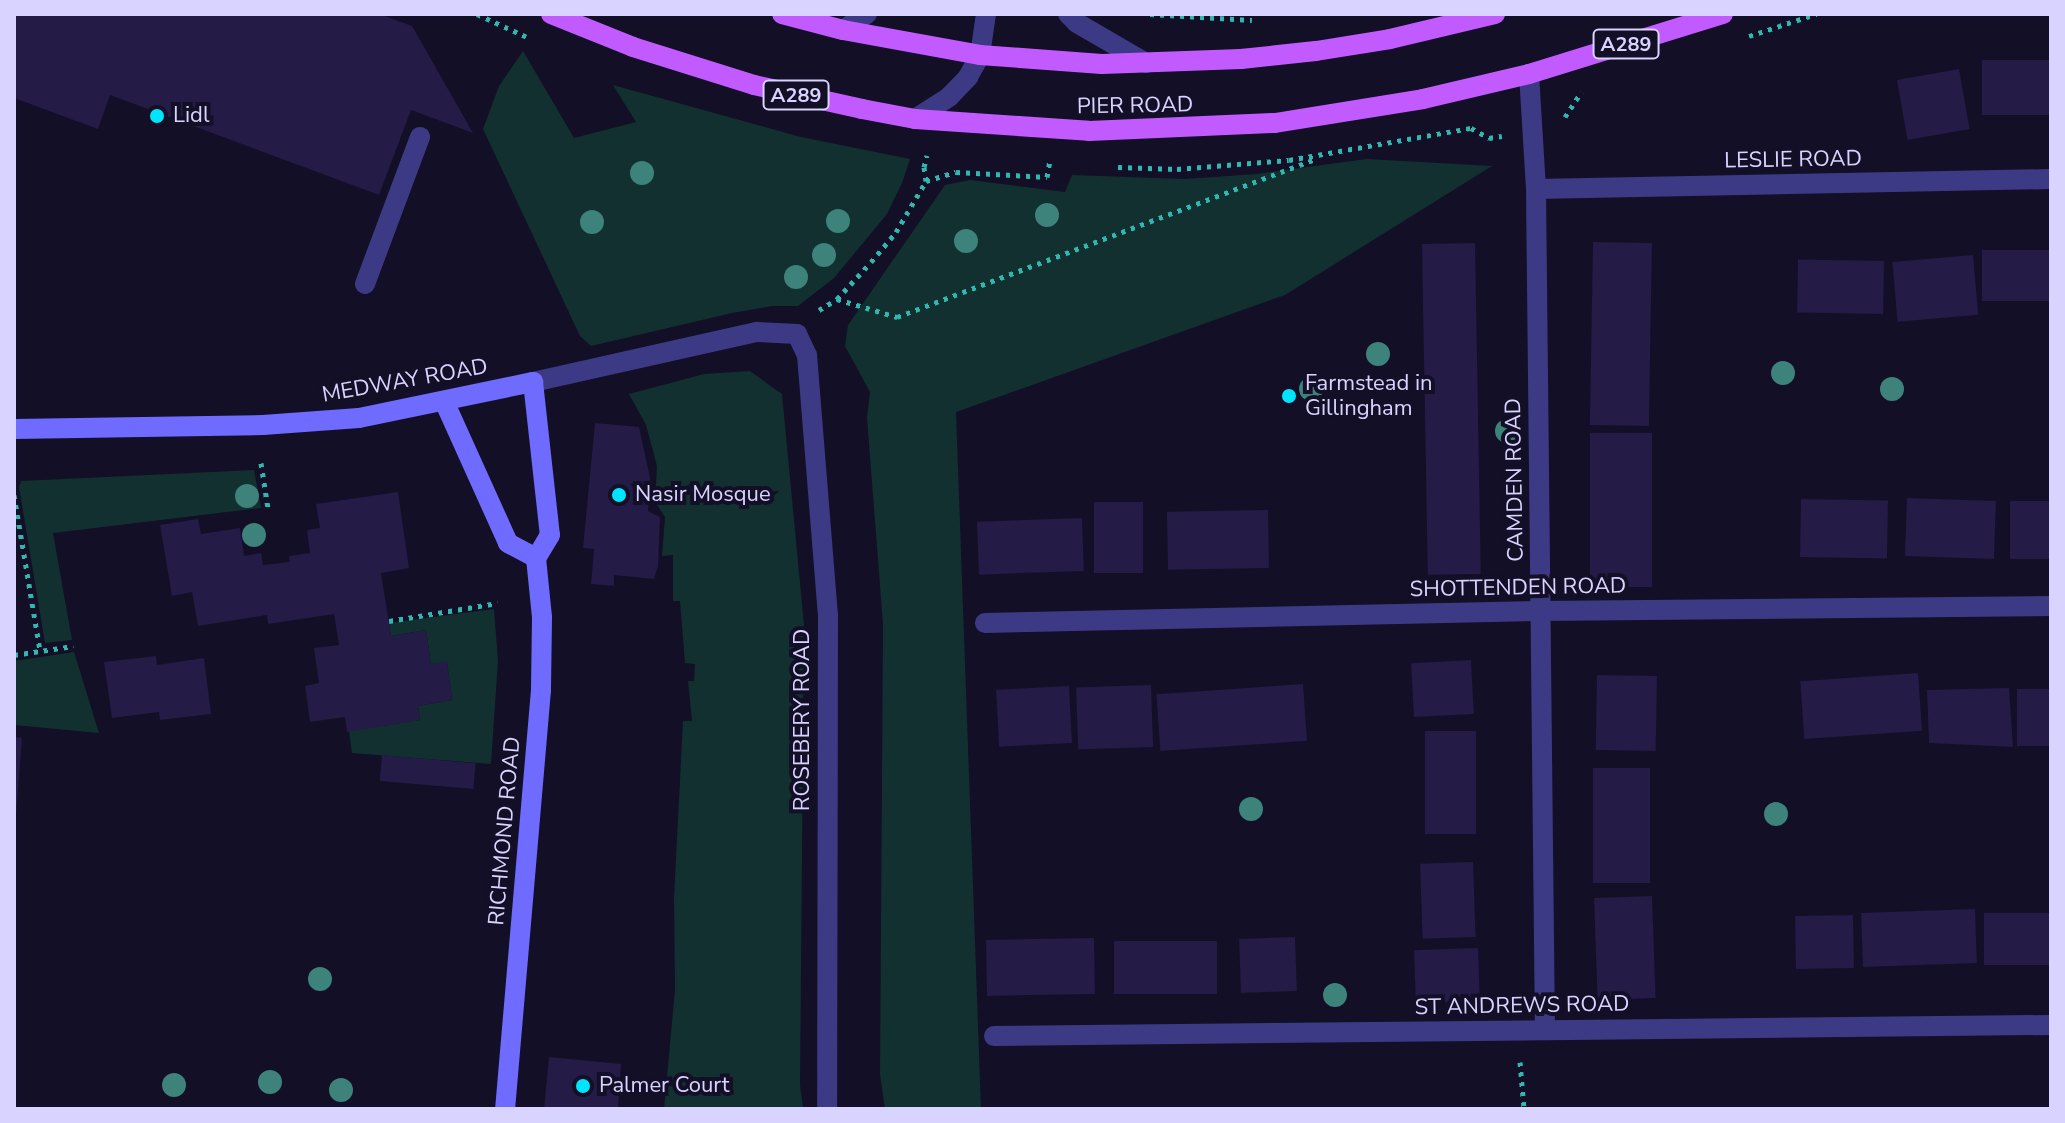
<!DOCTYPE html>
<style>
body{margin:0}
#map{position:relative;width:2065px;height:1123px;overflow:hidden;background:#130f26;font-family:"Nunito Sans",sans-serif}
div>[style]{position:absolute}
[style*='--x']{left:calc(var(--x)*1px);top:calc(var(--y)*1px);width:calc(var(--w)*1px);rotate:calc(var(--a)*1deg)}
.green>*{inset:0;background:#12302f}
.building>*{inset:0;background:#241b47;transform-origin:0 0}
.path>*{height:5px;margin-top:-2.5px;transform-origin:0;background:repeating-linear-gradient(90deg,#2fb8b0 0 4px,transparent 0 10px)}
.lane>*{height:20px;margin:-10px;padding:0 10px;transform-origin:10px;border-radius:10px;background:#3d3a85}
.street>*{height:20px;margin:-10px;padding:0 10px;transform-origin:10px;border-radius:10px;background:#3d3a85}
.secondary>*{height:20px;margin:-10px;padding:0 10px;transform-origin:10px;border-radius:10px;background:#6f6bff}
.primary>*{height:20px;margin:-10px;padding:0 10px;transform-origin:10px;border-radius:10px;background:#c25bff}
.trees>*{width:24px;height:24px;margin:-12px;border-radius:50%;background:#3d827b}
.dots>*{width:22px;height:22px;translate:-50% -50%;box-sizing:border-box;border:4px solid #130f26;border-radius:50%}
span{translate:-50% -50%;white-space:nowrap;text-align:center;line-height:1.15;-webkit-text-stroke:8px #130f26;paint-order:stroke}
.shield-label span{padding:2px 6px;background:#130f26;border:2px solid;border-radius:6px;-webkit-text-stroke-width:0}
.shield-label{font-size:20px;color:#d9d4ff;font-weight:700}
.street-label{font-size:22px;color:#d9d4ff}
.poi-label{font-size:22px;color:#d9d4ff}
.left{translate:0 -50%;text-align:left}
.frame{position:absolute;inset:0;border:16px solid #d9d4ff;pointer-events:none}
</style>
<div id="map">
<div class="green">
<i style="clip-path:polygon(523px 51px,574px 138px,636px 122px,613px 85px,801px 137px,910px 159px,902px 183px,887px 214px,834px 278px,798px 306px,772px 306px,732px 313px,591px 346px,580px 336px,483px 129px,499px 86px)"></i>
<i style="clip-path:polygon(1367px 159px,1492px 166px,1285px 295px,956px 412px,981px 1109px,885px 1109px,880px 1074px,883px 624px,867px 418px,870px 392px,845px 346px,848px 325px,945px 185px,970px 180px,1065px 192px,1072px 175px,1185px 179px,1256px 174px)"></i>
<i style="clip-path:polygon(750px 371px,782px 394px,804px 625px,800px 1085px,803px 1109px,664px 1109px,675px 990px,674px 898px,683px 721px,692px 721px,688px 681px,694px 681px,695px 664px,685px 663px,680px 601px,673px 601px,673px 555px,662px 556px,665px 517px,655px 502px,657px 466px,646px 425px,629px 394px,704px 374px)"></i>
<i style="clip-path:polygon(254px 470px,261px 508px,53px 533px,72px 640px,45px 643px,19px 487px,21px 481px)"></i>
<i style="clip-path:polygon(494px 609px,498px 661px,491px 764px,352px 753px,349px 731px,420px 720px,418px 706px,452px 700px,447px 662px,431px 664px,426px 630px,391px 636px,389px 623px)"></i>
<i style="clip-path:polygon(74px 652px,99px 733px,14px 725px,14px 661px)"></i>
</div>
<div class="building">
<i style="clip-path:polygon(16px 14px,379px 14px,412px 26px,473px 133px,411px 110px,379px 195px,110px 95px,98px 129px,14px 98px)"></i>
<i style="left:2051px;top:60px;width:55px;height:69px;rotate:90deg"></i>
<i style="left:1959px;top:69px;width:61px;height:63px;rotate:80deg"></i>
<i style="left:1475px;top:243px;width:331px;height:53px;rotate:89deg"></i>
<i style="left:1652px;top:243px;width:183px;height:59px;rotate:91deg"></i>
<i style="left:2051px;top:250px;width:51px;height:69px;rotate:90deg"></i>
<i style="left:1973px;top:255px;width:60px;height:81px;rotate:85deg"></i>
<i style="left:1884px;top:261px;width:53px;height:86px;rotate:91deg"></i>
<i style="clip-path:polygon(595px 423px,639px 427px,650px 478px,648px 511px,660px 517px,658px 566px,654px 579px,614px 575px,614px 586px,591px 584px,594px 549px,583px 548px)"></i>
<i style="left:1652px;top:433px;width:154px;height:62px;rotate:90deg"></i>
<i style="clip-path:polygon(398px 492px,409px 568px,381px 573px,391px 636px,426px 630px,431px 664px,447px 661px,452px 700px,418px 706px,420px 720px,347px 732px,345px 717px,310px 722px,305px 686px,319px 683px,314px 648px,339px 645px,334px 614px,268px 624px,267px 615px,198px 626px,192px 592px,172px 596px,160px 525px,198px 519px,201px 534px,240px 528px,244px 556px,261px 553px,263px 565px,290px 562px,289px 556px,310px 553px,307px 530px,320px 528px,316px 504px)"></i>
<i style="left:1907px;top:498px;width:89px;height:58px;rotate:2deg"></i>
<i style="left:1801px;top:499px;width:87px;height:58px;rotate:1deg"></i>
<i style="left:2010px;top:501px;width:41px;height:58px"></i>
<i style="left:1094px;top:502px;width:49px;height:71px"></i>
<i style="left:1268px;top:510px;width:58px;height:101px;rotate:89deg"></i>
<i style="left:1082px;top:518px;width:53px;height:105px;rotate:88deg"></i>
<i style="clip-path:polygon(156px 656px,157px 665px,204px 658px,211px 714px,160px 720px,159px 712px,112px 718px,104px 662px)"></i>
<i style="left:1471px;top:660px;width:54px;height:60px;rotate:87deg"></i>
<i style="left:1918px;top:673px;width:58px;height:118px;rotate:86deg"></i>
<i style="left:1597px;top:675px;width:60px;height:75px;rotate:1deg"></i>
<i style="left:1303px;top:684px;width:57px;height:147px;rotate:86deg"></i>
<i style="left:1151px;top:685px;width:62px;height:75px;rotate:88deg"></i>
<i style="left:1069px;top:686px;width:57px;height:73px;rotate:87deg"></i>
<i style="clip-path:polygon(2009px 688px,2013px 747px,1929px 743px,1927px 690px)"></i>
<i style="left:2017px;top:689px;width:34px;height:57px"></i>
<i style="left:1425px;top:731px;width:51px;height:103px"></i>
<i style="clip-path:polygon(14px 737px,22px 738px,16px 815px,14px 814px)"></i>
<i style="left:382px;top:755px;width:94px;height:26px;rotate:5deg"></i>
<i style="left:1593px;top:768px;width:57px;height:115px"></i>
<i style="left:1473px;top:862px;width:75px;height:53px;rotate:88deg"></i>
<i style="left:1652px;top:896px;width:102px;height:58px;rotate:88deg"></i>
<i style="left:1975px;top:909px;width:54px;height:114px;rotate:88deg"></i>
<i style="left:1984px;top:913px;width:67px;height:52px"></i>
<i style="left:1853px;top:915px;width:53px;height:58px;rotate:89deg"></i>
<i style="left:1295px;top:937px;width:54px;height:56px;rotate:88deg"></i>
<i style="left:1094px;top:938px;width:56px;height:108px;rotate:89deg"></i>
<i style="left:1217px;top:941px;width:53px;height:103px;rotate:90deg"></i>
<i style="left:1478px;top:948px;width:53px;height:64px;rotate:88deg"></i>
<i style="clip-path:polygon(549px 1057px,621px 1064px,618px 1109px,544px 1109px)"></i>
</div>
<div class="path">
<i style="--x:477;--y:14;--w:55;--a:24.7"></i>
<i style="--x:1150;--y:14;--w:102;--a:3.4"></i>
<i style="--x:1749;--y:36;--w:71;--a:-18.2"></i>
<i style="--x:1565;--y:117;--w:30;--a:-57"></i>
<i style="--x:1118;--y:167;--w:59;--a:1.9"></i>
<i style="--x:1177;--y:169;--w:112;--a:-4.6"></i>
<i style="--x:1289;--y:160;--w:185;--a:-10"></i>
<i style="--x:1471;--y:128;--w:21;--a:29"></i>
<i style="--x:1489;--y:138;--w:13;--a:-9"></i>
<i style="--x:926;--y:181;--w:14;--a:-98"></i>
<i style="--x:924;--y:167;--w:12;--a:-76"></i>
<i style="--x:837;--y:299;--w:63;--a:16.7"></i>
<i style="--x:897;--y:317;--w:449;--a:-20.7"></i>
<i style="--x:819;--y:310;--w:21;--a:-31"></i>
<i style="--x:837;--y:299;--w:50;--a:-47.4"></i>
<i style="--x:871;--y:262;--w:39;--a:-50"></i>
<i style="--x:896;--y:232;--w:59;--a:-59.5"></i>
<i style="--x:926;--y:181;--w:31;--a:-17"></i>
<i style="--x:956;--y:172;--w:91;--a:3.1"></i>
<i style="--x:1047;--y:177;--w:17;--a:-80"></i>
<i style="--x:261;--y:463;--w:46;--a:81.2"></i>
<i style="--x:14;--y:495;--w:158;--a:80.5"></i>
<i style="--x:389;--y:621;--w:110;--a:-9.4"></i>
<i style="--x:14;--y:655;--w:60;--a:-8.7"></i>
<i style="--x:1520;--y:1062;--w:47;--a:85.1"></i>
</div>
<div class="lane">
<i style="--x:365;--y:284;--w:157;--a:-69.5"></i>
</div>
<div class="street">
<i style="--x:1068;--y:14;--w:13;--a:45"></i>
<i style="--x:1077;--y:23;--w:80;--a:30.1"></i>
<i style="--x:843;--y:30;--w:29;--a:-34"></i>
<i style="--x:1529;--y:74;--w:115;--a:86.5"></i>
<i style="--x:1536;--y:189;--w:841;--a:89.39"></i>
<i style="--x:915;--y:119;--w:40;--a:-32.9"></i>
<i style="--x:949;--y:97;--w:28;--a:-46"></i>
<i style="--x:968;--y:77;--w:25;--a:-61"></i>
<i style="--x:980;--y:55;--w:41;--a:-81.7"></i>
<i style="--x:1536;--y:189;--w:515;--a:-1.11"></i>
<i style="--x:533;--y:382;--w:230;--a:-12.6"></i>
<i style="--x:757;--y:332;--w:40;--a:2.9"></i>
<i style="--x:797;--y:334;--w:23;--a:65"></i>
<i style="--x:807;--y:355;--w:261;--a:85.4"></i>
<i style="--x:828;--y:615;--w:494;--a:90.1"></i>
<i style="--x:985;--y:623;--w:555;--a:-1.24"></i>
<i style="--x:1540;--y:611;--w:511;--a:-0.56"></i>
<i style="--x:994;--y:1036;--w:1057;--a:-0.6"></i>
</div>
<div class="secondary">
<i style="--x:444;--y:401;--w:156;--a:65.7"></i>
<i style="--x:508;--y:543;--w:32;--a:28"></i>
<i style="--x:14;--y:429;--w:249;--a:-0.9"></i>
<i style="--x:263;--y:425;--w:96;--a:-4.2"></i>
<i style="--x:359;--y:418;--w:178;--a:-11.7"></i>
<i style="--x:533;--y:382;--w:154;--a:83.7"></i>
<i style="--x:550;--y:535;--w:27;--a:121"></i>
<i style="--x:536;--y:558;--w:59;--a:84.2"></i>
<i style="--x:542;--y:617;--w:73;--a:90.8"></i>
<i style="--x:541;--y:690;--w:421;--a:94.9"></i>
</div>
<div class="primary">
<i style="--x:551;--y:14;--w:88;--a:21.9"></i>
<i style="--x:633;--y:47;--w:127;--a:17.4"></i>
<i style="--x:754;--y:85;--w:111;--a:12.5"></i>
<i style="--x:862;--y:109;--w:54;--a:10.7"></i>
<i style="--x:915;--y:119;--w:174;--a:3.9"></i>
<i style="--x:1089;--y:131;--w:186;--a:-2.5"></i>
<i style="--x:1275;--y:123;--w:150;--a:-9.2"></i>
<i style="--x:1423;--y:99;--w:109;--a:-13.3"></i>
<i style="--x:1529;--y:74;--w:203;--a:-17.2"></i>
<i style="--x:782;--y:14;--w:63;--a:14.7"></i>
<i style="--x:843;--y:30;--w:139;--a:10.3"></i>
<i style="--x:980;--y:55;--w:122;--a:4.2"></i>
<i style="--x:1102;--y:64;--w:139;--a:-2.1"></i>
<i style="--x:1241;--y:59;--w:75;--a:-6.1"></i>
<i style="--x:1316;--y:51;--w:75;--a:-9.2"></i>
<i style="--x:1390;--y:39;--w:108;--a:-13.4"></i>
</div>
<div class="trees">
<i style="left:642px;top:173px"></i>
<i style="left:1047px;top:215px"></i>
<i style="left:838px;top:221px"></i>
<i style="left:592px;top:222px"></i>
<i style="left:966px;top:241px"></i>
<i style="left:824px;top:255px"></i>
<i style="left:796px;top:277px"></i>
<i style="left:1378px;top:354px"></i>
<i style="left:1783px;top:373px"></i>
<i style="left:1311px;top:389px"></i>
<i style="left:1892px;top:389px"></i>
<i style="left:1507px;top:431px"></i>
<i style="left:247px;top:496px"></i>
<i style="left:254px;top:535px"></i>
<i style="left:1251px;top:809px"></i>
<i style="left:1776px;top:814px"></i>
<i style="left:320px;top:979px"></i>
<i style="left:1335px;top:995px"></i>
<i style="left:270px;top:1082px"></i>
<i style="left:174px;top:1085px"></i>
<i style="left:341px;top:1090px"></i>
</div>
<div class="dots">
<i style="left:157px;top:116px;background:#00e5ff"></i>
<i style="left:1289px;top:396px;background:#00e5ff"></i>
<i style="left:619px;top:495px;background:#00e5ff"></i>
<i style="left:583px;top:1086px;background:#00e5ff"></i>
</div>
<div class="shield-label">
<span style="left:1626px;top:44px">A289</span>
<span style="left:796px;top:95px">A289</span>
</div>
<div class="street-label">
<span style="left:1135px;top:106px;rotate:-1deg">PIER ROAD</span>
<span style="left:1793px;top:160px;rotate:-1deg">LESLIE ROAD</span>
<span style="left:405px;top:381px;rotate:-10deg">MEDWAY ROAD</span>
<span style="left:1515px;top:480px;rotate:-91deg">CAMDEN ROAD</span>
<span style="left:1518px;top:588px;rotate:-1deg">SHOTTENDEN ROAD</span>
<span style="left:803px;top:720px;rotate:-90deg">ROSEBERY ROAD</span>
<span style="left:505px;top:831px;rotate:-85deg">RICHMOND ROAD</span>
<span style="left:1522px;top:1006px;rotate:-1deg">ST ANDREWS ROAD</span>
</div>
<div class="poi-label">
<span class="left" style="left:173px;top:116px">Lidl</span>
<span class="left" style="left:1305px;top:396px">Farmstead in<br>Gillingham</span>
<span class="left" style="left:635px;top:495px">Nasir Mosque</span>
<span class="left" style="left:599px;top:1086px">Palmer Court</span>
</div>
<div class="frame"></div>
</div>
